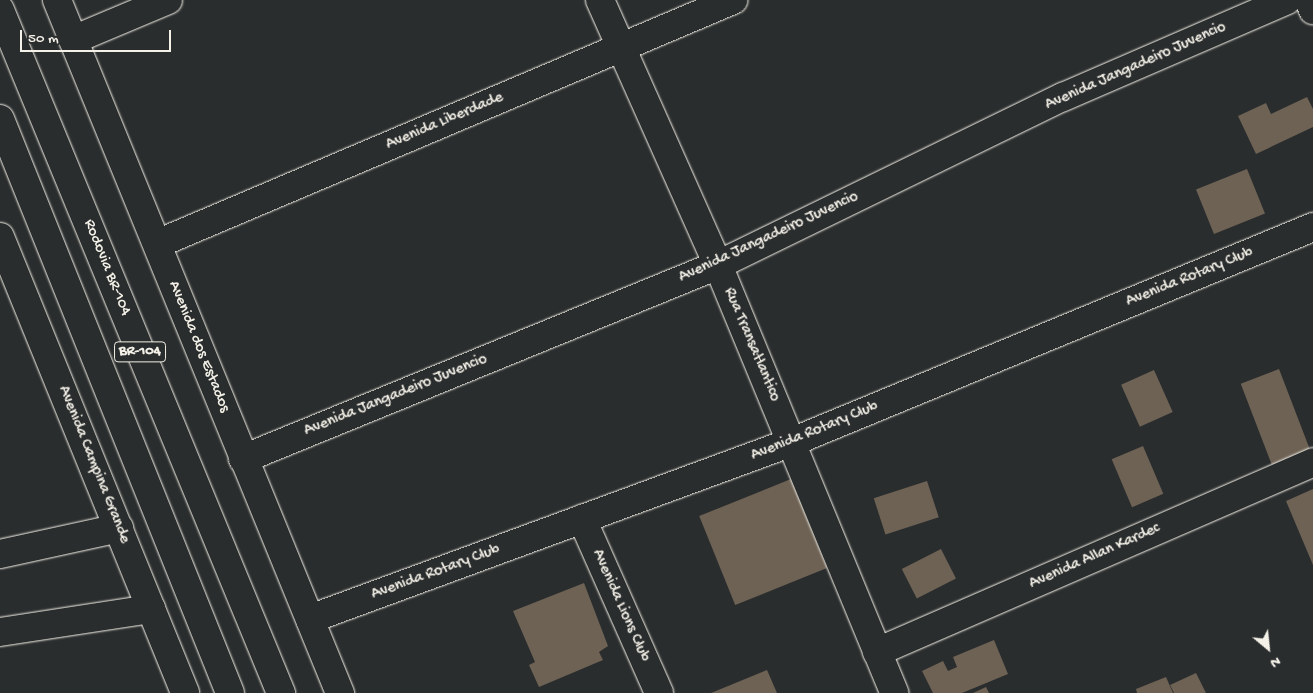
<!DOCTYPE html>
<style>
body{margin:0}
#map{position:relative;width:1313px;height:693px;overflow:hidden;background:#2a2d2e;font-family:"Gochi Hand",sans-serif}
div>[style]{position:absolute}
[style*='--x']{left:calc(var(--x)*1px);top:calc(var(--y)*1px);width:calc(var(--w)*1px);rotate:calc(var(--a)*1deg)}
.building>*{inset:0;background:#6e6255;transform-origin:0 0}
.roads{filter:drop-shadow(0 0 1px #f4f1e8) drop-shadow(0 0 1px #f4f1e8)}
.minor>*{height:28px;margin:-14px;padding:0 14px;transform-origin:14px;border-radius:14px;background:#2a2d2e}
.major>*{height:28px;margin:-14px;padding:0 14px;transform-origin:14px;border-radius:14px;background:#2a2d2e}
.highway>*{height:28px;margin:-14px;padding:0 14px;transform-origin:14px;border-radius:14px;background:#2a2d2e}
span{translate:-50% -50%;white-space:nowrap;text-align:center;line-height:1.15;-webkit-text-stroke:5px #2a2d2e;paint-order:stroke}
.shield-label span{padding:1px 4px;background:#2a2d2e;border:1px solid;border-radius:4px;-webkit-text-stroke-width:0}
.shield-label{font-size:15px;color:#f4f1e8;font-weight:700}
.street-label{font-size:16px;color:#f4f1e8}
.north{position:absolute;left:1243px;top:623px;width:50px;height:50px;-webkit-text-stroke:4px #2a2d2e;paint-order:stroke;rotate:152deg;font-size:14px;font-weight:700;line-height:20px;text-align:center;color:#f4f1e8}
.north::after{content:'';display:block;margin:auto;width:18px;height:22px;background:#f4f1e8;clip-path:polygon(50% 0,100% 100%,50% 72%,0 100%)}
.scale{position:absolute;left:20px;top:30px;width:151px;height:22px;box-sizing:border-box;border:2px solid #f4f1e8;border-top:0;padding-left:6px;font-size:15px;line-height:18px;white-space:nowrap;color:#f4f1e8;-webkit-text-stroke:4px #2a2d2e;paint-order:stroke}
</style>
<div id="map">
<div class="building">
<i style="clip-path:polygon(1307px 97px,1313px 109px,1313px 127px,1256px 154px,1238px 116px,1266px 103px,1271px 114px)"></i>
<i style="left:1247px;top:169px;width:48px;height:55px;rotate:68deg"></i>
<i style="left:1279px;top:369px;width:90px;height:41px;rotate:69deg"></i>
<i style="left:1154px;top:370px;width:46px;height:36px;rotate:66deg"></i>
<i style="left:1143px;top:446px;width:52px;height:34px;rotate:67deg"></i>
<i style="left:791px;top:479px;width:96px;height:99px;rotate:68deg"></i>
<i style="left:927px;top:481px;width:38px;height:56px;rotate:72deg"></i>
<i style="clip-path:polygon(1313px 489px,1313px 565px,1286px 501px)"></i>
<i style="left:941px;top:549px;width:33px;height:44px;rotate:63deg"></i>
<i style="clip-path:polygon(584px 583px,608px 646px,599px 652px,603px 660px,539px 687px,529px 665px,535px 662px,513px 611px)"></i>
<i style="clip-path:polygon(994px 640px,1008px 674px,962px 693px,933px 693px,922px 671px,943px 661px,948px 671px,957px 667px,953px 657px)"></i>
<i style="clip-path:polygon(767px 670px,777px 693px,711px 693px)"></i>
<i style="clip-path:polygon(1196px 673px,1206px 693px,1174px 693px,1170px 685px)"></i>
<i style="clip-path:polygon(1166px 677px,1173px 693px,1137px 693px,1136px 689px)"></i>
<i style="clip-path:polygon(986px 687px,989px 693px,973px 693px)"></i>
</div>
<div class="roads">
<div class="minor">
<i style="--x:600;--y:0;--w:290;--a:66"></i>
<i style="--x:718;--y:265;--w:463;--a:67.6"></i>
<i style="--x:1309;--y:0;--w:11;--a:68"></i>
<i style="--x:73;--y:40;--w:103;--a:-22.8"></i>
<i style="--x:157;--y:244;--w:626;--a:-22.96"></i>
<i style="--x:243;--y:459;--w:513;--a:-22.22"></i>
<i style="--x:718;--y:265;--w:384;--a:-26"></i>
<i style="--x:1063;--y:97;--w:244;--a:-23.4"></i>
<i style="--x:582;--y:519;--w:190;--a:66.1"></i>
<i style="--x:0;--y:554;--w:122;--a:-12.3"></i>
<i style="--x:310;--y:619;--w:513;--a:-20.16"></i>
<i style="--x:792;--y:442;--w:564;--a:-22.42"></i>
<i style="--x:0;--y:632;--w:153;--a:-8.7"></i>
<i style="--x:877;--y:652;--w:476;--a:-23.5"></i>
</div>
<div class="major">
<i style="--x:57;--y:0;--w:749;--a:67.79"></i>
<i style="--x:0;--y:237;--w:492;--a:67.9"></i>
</div>
<div class="highway">
<i style="--x:0;--y:10;--w:739;--a:67.64"></i>
<i style="--x:0;--y:119;--w:618;--a:68.16"></i>
</div>
</div>
<div class="shield-label">
<span style="left:140px;top:352px">BR-104</span>
</div>
<div class="street-label">
<span style="left:1136px;top:67px;rotate:-24deg">Avenida Jangadeiro Juvencio</span>
<span style="left:445px;top:122px;rotate:-23deg">Avenida Liberdade</span>
<span style="left:769px;top:238px;rotate:-25deg">Avenida Jangadeiro Juvencio</span>
<span style="left:106px;top:268px;rotate:68deg">Rodovia BR-104</span>
<span style="left:1190px;top:278px;rotate:-22deg">Avenida Rotary Club</span>
<span style="left:751px;top:345px;rotate:67deg">Rua Transatlantico</span>
<span style="left:198px;top:347px;rotate:68deg">Avenida dos Estados</span>
<span style="left:396px;top:396px;rotate:-22deg">Avenida Jangadeiro Juvencio</span>
<span style="left:815px;top:432px;rotate:-22deg">Avenida Rotary Club</span>
<span style="left:93px;top:465px;rotate:68deg">Avenida Campina Grande</span>
<span style="left:1095px;top:557px;rotate:-24deg">Avenida Allan Kardec</span>
<span style="left:436px;top:573px;rotate:-20deg">Avenida Rotary Club</span>
<span style="left:620px;top:606px;rotate:66deg">Avenida Lions Club</span>
</div>
<div class="north">N</div>
<div class="scale">50 m</div>
</div>
